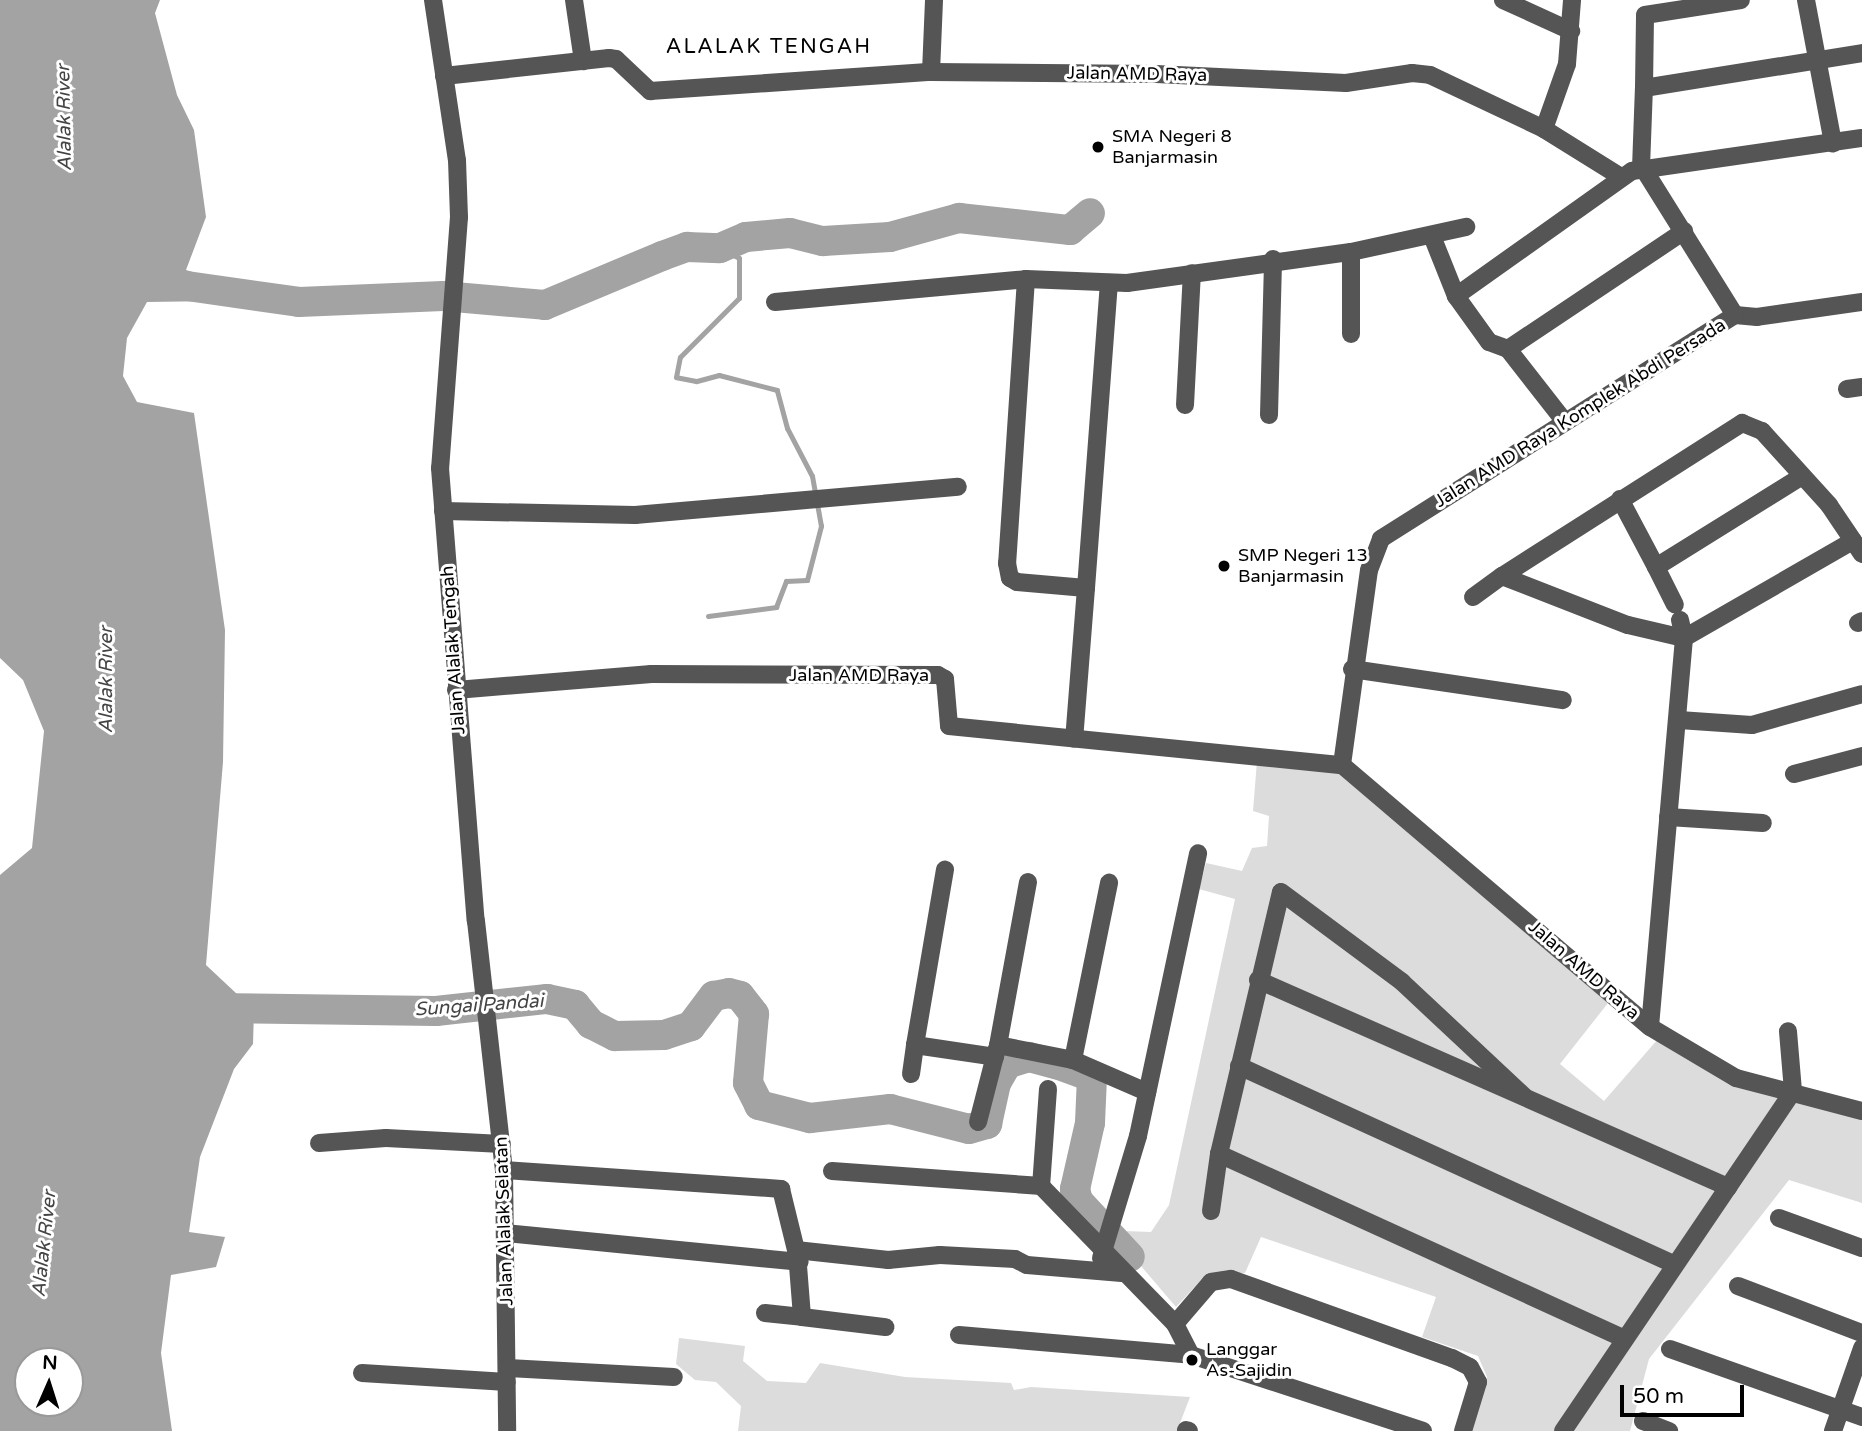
<!DOCTYPE html>
<style>
body{margin:0}
#map{position:relative;width:1862px;height:1431px;overflow:hidden;background:#fff;font-family:"Varela Round",sans-serif}
div>[style]{position:absolute}
[style*='--x']{left:calc(var(--x)*1px);top:calc(var(--y)*1px);width:calc(var(--w)*1px);rotate:calc(var(--a)*1deg)}
.green>*{inset:0;background:#dcdcdc}
.water>*{inset:0;background:#a3a3a3}
.stream>*{height:5px;margin:-2.5px;padding:0 2.5px;transform-origin:2.5px;border-radius:2.5px;background:#a3a3a3}
.river>*{height:30px;margin:-15px;padding:0 15px;transform-origin:15px;border-radius:15px;background:#a3a3a3}
.minor>*{height:18px;margin:-9px;padding:0 9px;transform-origin:9px;border-radius:9px;background:#555}
.dots>*{width:19px;height:19px;translate:-50% -50%;box-sizing:border-box;border:4px solid #fff;border-radius:50%}
span{translate:-50% -50%;white-space:nowrap;text-align:center;line-height:1.15;-webkit-text-stroke:6px #fff;paint-order:stroke}
.street-label{font-size:18px;color:#000}
.poi-label{font-size:18px;color:#000}
.left{translate:0 -50%;text-align:left}
.water-label{font-size:19px;color:#444;font-style:italic}
.quarter-label{font-size:21px;color:#000;letter-spacing:2px}
.north{position:absolute;left:14px;top:1347px;width:70px;height:70px;box-sizing:border-box;background:#fff;border:2px solid #999;border-radius:50%;rotate:3deg;font-size:19px;font-weight:700;line-height:28px;text-align:center;color:#000}
.north::after{content:'';display:block;margin:auto;width:24px;height:32px;background:#000;clip-path:polygon(50% 0,100% 100%,50% 72%,0 100%)}
.scale{position:absolute;left:1620px;top:1385px;width:124px;height:32px;box-sizing:border-box;border:4px solid #000;border-top:0;padding-left:9px;font-size:21px;line-height:24px;white-space:nowrap;color:#000;-webkit-text-stroke:5px #fff;paint-order:stroke}
</style>
<div id="map">
<div class="green">
<i style="clip-path:polygon(1257px 761px,1334px 770px,1608px 1003px,1560px 1064px,1604px 1101px,1658px 1039px,1731px 1082px,1862px 1116px,1862px 1203px,1789px 1180px,1649px 1359px,1630px 1431px,1469px 1431px,1487px 1377px,1478px 1356px,1422px 1337px,1436px 1297px,1261px 1237px,1245px 1273px,1218px 1273px,1201px 1280px,1176px 1307px,1123px 1245px,1124px 1231px,1151px 1232px,1169px 1205px,1235px 899px,1199px 889px,1206px 863px,1242px 871px,1252px 848px,1267px 846px,1269px 816px,1253px 811px)"></i>
<i style="clip-path:polygon(679px 1338px,745px 1346px,743px 1361px,767px 1381px,806px 1383px,820px 1363px,905px 1377px,1011px 1383px,1014px 1390px,1031px 1387px,1190px 1397px,1177px 1431px,738px 1431px,741px 1406px,716px 1382px,695px 1380px,676px 1364px)"></i>
</div>
<div class="water">
<i style="clip-path:polygon(evenodd,0 0,160px 0,155px 13px,177px 95px,194px 130px,206px 217px,186px 270px,222px 281px,216px 301px,147px 302px,127px 338px,123px 376px,137px 402px,194px 413px,225px 630px,223px 762px,206px 965px,254px 1010px,253px 1044px,234px 1069px,200px 1157px,189px 1232px,225px 1237px,216px 1267px,171px 1275px,161px 1353px,172px 1431px,0 1431px,0 875px,32px 848px,44px 731px,23px 680px,0 658px,0 0,28px 1361px,70px 1361px,70px 1403px,28px 1403px,28px 1361px)"></i>
</div>
<div class="stream">
<i style="--x:708;--y:616;--w:69;--a:-7.5"></i>
<i style="--x:776;--y:607;--w:28;--a:-69"></i>
<i style="--x:786;--y:581;--w:21;--a:-3"></i>
<i style="--x:807;--y:580;--w:56;--a:-75.5"></i>
<i style="--x:821;--y:526;--w:51;--a:-100.2"></i>
<i style="--x:812;--y:476;--w:54;--a:-117.5"></i>
<i style="--x:787;--y:428;--w:39;--a:-105"></i>
<i style="--x:777;--y:390;--w:60;--a:-165.5"></i>
<i style="--x:719;--y:375;--w:24;--a:165"></i>
<i style="--x:696;--y:381;--w:20;--a:-169"></i>
<i style="--x:676;--y:377;--w:20;--a:-79"></i>
<i style="--x:680;--y:357;--w:83;--a:-45"></i>
<i style="--x:739;--y:298;--w:40;--a:-90"></i>
<i style="--x:739;--y:258;--w:21;--a:-152"></i>
</div>
<div class="river">
<i style="--x:180;--y:285;--w:120;--a:8.1"></i>
<i style="--x:299;--y:302;--w:144;--a:-2.4"></i>
<i style="--x:443;--y:296;--w:102;--a:5"></i>
<i style="--x:545;--y:305;--w:127;--a:-22.7"></i>
<i style="--x:662;--y:256;--w:27;--a:-20"></i>
<i style="--x:687;--y:247;--w:33;--a:2"></i>
<i style="--x:720;--y:248;--w:28;--a:-23"></i>
<i style="--x:746;--y:237;--w:44;--a:-5.2"></i>
<i style="--x:790;--y:233;--w:34;--a:14"></i>
<i style="--x:823;--y:241;--w:67;--a:-3.4"></i>
<i style="--x:890;--y:237;--w:72;--a:-15.4"></i>
<i style="--x:959;--y:218;--w:112;--a:6.2"></i>
<i style="--x:1070;--y:230;--w:26;--a:-40"></i>
<i style="--x:213;--y:1008;--w:223;--a:0.8"></i>
<i style="--x:436;--y:1011;--w:112;--a:-6.2"></i>
<i style="--x:547;--y:999;--w:29;--a:12"></i>
<i style="--x:575;--y:1005;--w:25;--a:50"></i>
<i style="--x:591;--y:1024;--w:27;--a:27"></i>
<i style="--x:615;--y:1036;--w:49;--a:-1.2"></i>
<i style="--x:664;--y:1035;--w:28;--a:-18"></i>
<i style="--x:691;--y:1026;--w:38;--a:-53"></i>
<i style="--x:714;--y:996;--w:15;--a:-11"></i>
<i style="--x:729;--y:993;--w:11;--a:15"></i>
<i style="--x:740;--y:996;--w:23;--a:52"></i>
<i style="--x:754;--y:1014;--w:69;--a:95"></i>
<i style="--x:748;--y:1083;--w:25;--a:63"></i>
<i style="--x:759;--y:1105;--w:53;--a:14.3"></i>
<i style="--x:810;--y:1118;--w:81;--a:-6.4"></i>
<i style="--x:890;--y:1109;--w:81;--a:14.2"></i>
<i style="--x:969;--y:1129;--w:19;--a:-16"></i>
<i style="--x:987;--y:1124;--w:42;--a:-77.6"></i>
<i style="--x:996;--y:1083;--w:22;--a:-60"></i>
<i style="--x:1007;--y:1064;--w:23;--a:-18"></i>
<i style="--x:1029;--y:1057;--w:28;--a:15"></i>
<i style="--x:1056;--y:1064;--w:38;--a:20"></i>
<i style="--x:1092;--y:1077;--w:46;--a:92.5"></i>
<i style="--x:1090;--y:1123;--w:68;--a:102.8"></i>
<i style="--x:1075;--y:1189;--w:12;--a:76"></i>
<i style="--x:1078;--y:1201;--w:76;--a:47.1"></i>
</div>
<div class="minor">
<i style="--x:433;--y:0;--w:162;--a:81.5"></i>
<i style="--x:457;--y:160;--w:57;--a:88"></i>
<i style="--x:459;--y:217;--w:252;--a:94.3"></i>
<i style="--x:440;--y:468;--w:454;--a:85.5"></i>
<i style="--x:476;--y:921;--w:251;--a:83.6"></i>
<i style="--x:504;--y:1170;--w:261;--a:89.3"></i>
<i style="--x:574;--y:0;--w:62;--a:81.6"></i>
<i style="--x:1503;--y:0;--w:75;--a:24.5"></i>
<i style="--x:1806;--y:0;--w:146;--a:79.3"></i>
<i style="--x:931;--y:72;--w:72;--a:-87.6"></i>
<i style="--x:444;--y:76;--w:166;--a:-6.2"></i>
<i style="--x:609;--y:58;--w:7;--a:8"></i>
<i style="--x:616;--y:59;--w:47;--a:43.3"></i>
<i style="--x:650;--y:91;--w:282;--a:-3.9"></i>
<i style="--x:931;--y:72;--w:225;--a:0.5"></i>
<i style="--x:1156;--y:74;--w:190;--a:2.7"></i>
<i style="--x:1346;--y:83;--w:67;--a:-8.6"></i>
<i style="--x:1412;--y:73;--w:18;--a:6"></i>
<i style="--x:1430;--y:75;--w:126;--a:25.3"></i>
<i style="--x:1544;--y:129;--w:91;--a:31.9"></i>
<i style="--x:1644;--y:88;--w:73;--a:-89.2"></i>
<i style="--x:1645;--y:15;--w:97;--a:-8.9"></i>
<i style="--x:1544;--y:129;--w:69;--a:-70.5"></i>
<i style="--x:1567;--y:64;--w:64;--a:-85.5"></i>
<i style="--x:1641;--y:168;--w:80;--a:-87.9"></i>
<i style="--x:1644;--y:88;--w:221;--a:-9.1"></i>
<i style="--x:1643;--y:168;--w:173;--a:58"></i>
<i style="--x:1432;--y:236;--w:65;--a:68.2"></i>
<i style="--x:1026;--y:279;--w:285;--a:93.8"></i>
<i style="--x:1007;--y:563;--w:15;--a:79"></i>
<i style="--x:1010;--y:578;--w:8;--a:30"></i>
<i style="--x:1017;--y:582;--w:69;--a:5"></i>
<i style="--x:1086;--y:588;--w:151;--a:94.5"></i>
<i style="--x:775;--y:302;--w:252;--a:-5.2"></i>
<i style="--x:1026;--y:279;--w:101;--a:2.3"></i>
<i style="--x:1127;--y:283;--w:226;--a:-7.9"></i>
<i style="--x:1351;--y:252;--w:118;--a:-12.3"></i>
<i style="--x:1862;--y:302;--w:106;--a:171.9"></i>
<i style="--x:1757;--y:317;--w:22;--a:-175"></i>
<i style="--x:1735;--y:315;--w:419;--a:147.7"></i>
<i style="--x:1381;--y:539;--w:33;--a:111"></i>
<i style="--x:1369;--y:570;--w:197;--a:97.9"></i>
<i style="--x:1342;--y:765;--w:404;--a:40.4"></i>
<i style="--x:1650;--y:1027;--w:100;--a:30.7"></i>
<i style="--x:1736;--y:1078;--w:130;--a:14.7"></i>
<i style="--x:1351;--y:334;--w:82;--a:-90"></i>
<i style="--x:1508;--y:349;--w:212;--a:-33.8"></i>
<i style="--x:1847;--y:389;--w:15;--a:-8"></i>
<i style="--x:1185;--y:405;--w:132;--a:-87"></i>
<i style="--x:1269;--y:415;--w:156;--a:-88.5"></i>
<i style="--x:1565;--y:422;--w:93;--a:-128"></i>
<i style="--x:1508;--y:349;--w:20;--a:-160"></i>
<i style="--x:1489;--y:342;--w:57;--a:-125.7"></i>
<i style="--x:1456;--y:296;--w:216;--a:-35.4"></i>
<i style="--x:1632;--y:171;--w:232;--a:-8.2"></i>
<i style="--x:1620;--y:499;--w:77;--a:62.1"></i>
<i style="--x:1656;--y:567;--w:172;--a:-31.9"></i>
<i style="--x:443;--y:511;--w:192;--a:1.2"></i>
<i style="--x:635;--y:515;--w:324;--a:-5"></i>
<i style="--x:1656;--y:567;--w:42;--a:63.4"></i>
<i style="--x:1502;--y:576;--w:285;--a:-32.5"></i>
<i style="--x:1742;--y:423;--w:22;--a:22"></i>
<i style="--x:1762;--y:431;--w:100;--a:47.8"></i>
<i style="--x:1829;--y:505;--w:59;--a:56"></i>
<i style="--x:1086;--y:588;--w:306;--a:-85.7"></i>
<i style="--x:1473;--y:597;--w:36;--a:-36"></i>
<i style="--x:1502;--y:576;--w:135;--a:21.3"></i>
<i style="--x:1628;--y:625;--w:57;--a:13.1"></i>
<i style="--x:1684;--y:638;--w:390;--a:95"></i>
<i style="--x:1680;--y:620;--w:18;--a:77"></i>
<i style="--x:1684;--y:638;--w:195;--a:-29.9"></i>
<i style="--x:1858;--y:623;--w:4;--a:-27"></i>
<i style="--x:1352;--y:669;--w:213;--a:8.4"></i>
<i style="--x:456;--y:690;--w:196;--a:-4.7"></i>
<i style="--x:651;--y:674;--w:287;--a:0.2"></i>
<i style="--x:938;--y:675;--w:8;--a:30"></i>
<i style="--x:945;--y:679;--w:47;--a:85.1"></i>
<i style="--x:949;--y:726;--w:395;--a:5.7"></i>
<i style="--x:1679;--y:720;--w:73;--a:3.9"></i>
<i style="--x:1752;--y:725;--w:114;--a:-15.7"></i>
<i style="--x:1794;--y:774;--w:70;--a:-14.8"></i>
<i style="--x:1668;--y:817;--w:95;--a:3.6"></i>
<i style="--x:1028;--y:882;--w:166;--a:100.4"></i>
<i style="--x:998;--y:1045;--w:76;--a:11.3"></i>
<i style="--x:1073;--y:1060;--w:81;--a:23.4"></i>
<i style="--x:1258;--y:980;--w:514;--a:23.77"></i>
<i style="--x:915;--y:1045;--w:178;--a:-80.3"></i>
<i style="--x:1073;--y:1060;--w:181;--a:-78.5"></i>
<i style="--x:1239;--y:1066;--w:479;--a:24.5"></i>
<i style="--x:911;--y:1074;--w:29;--a:-82"></i>
<i style="--x:915;--y:1045;--w:81;--a:8.5"></i>
<i style="--x:1048;--y:1089;--w:97;--a:94.1"></i>
<i style="--x:1041;--y:1186;--w:192;--a:45.8"></i>
<i style="--x:1175;--y:1324;--w:35;--a:63"></i>
<i style="--x:1191;--y:1355;--w:244;--a:18.1"></i>
<i style="--x:978;--y:1122;--w:76;--a:-75.6"></i>
<i style="--x:319;--y:1143;--w:67;--a:-4.3"></i>
<i style="--x:386;--y:1138;--w:116;--a:3"></i>
<i style="--x:1219;--y:1154;--w:446;--a:24.5"></i>
<i style="--x:504;--y:1170;--w:278;--a:3.9"></i>
<i style="--x:781;--y:1189;--w:63;--a:76.2"></i>
<i style="--x:796;--y:1250;--w:93;--a:6.2"></i>
<i style="--x:888;--y:1260;--w:52;--a:-5.5"></i>
<i style="--x:940;--y:1255;--w:75;--a:3.1"></i>
<i style="--x:1015;--y:1259;--w:13;--a:27"></i>
<i style="--x:1027;--y:1265;--w:95;--a:4.8"></i>
<i style="--x:832;--y:1171;--w:210;--a:4.1"></i>
<i style="--x:1211;--y:1211;--w:58;--a:-82"></i>
<i style="--x:1219;--y:1154;--w:269;--a:-76.7"></i>
<i style="--x:1281;--y:892;--w:151;--a:36.6"></i>
<i style="--x:1402;--y:982;--w:168;--a:43.1"></i>
<i style="--x:1779;--y:1218;--w:88;--a:19.9"></i>
<i style="--x:505;--y:1233;--w:296;--a:5.6"></i>
<i style="--x:797;--y:1253;--w:64;--a:85.5"></i>
<i style="--x:802;--y:1317;--w:84;--a:6.9"></i>
<i style="--x:1101;--y:1258;--w:127;--a:-73.1"></i>
<i style="--x:1138;--y:1136;--w:289;--a:-78"></i>
<i style="--x:1738;--y:1286;--w:133;--a:20.8"></i>
<i style="--x:765;--y:1313;--w:37;--a:6"></i>
<i style="--x:1175;--y:1324;--w:55;--a:-49.4"></i>
<i style="--x:1211;--y:1282;--w:20;--a:-9"></i>
<i style="--x:1231;--y:1279;--w:235;--a:19.7"></i>
<i style="--x:1452;--y:1358;--w:20;--a:27"></i>
<i style="--x:1470;--y:1367;--w:17;--a:62"></i>
<i style="--x:1478;--y:1382;--w:51;--a:107"></i>
<i style="--x:959;--y:1335;--w:233;--a:4.9"></i>
<i style="--x:1670;--y:1349;--w:204;--a:19.5"></i>
<i style="--x:508;--y:1368;--w:166;--a:3.1"></i>
<i style="--x:362;--y:1373;--w:145;--a:3.6"></i>
<i style="--x:1643;--y:1421;--w:28;--a:21"></i>
<i style="--x:1186;--y:1430;--w:3;--a:18"></i>
<i style="--x:1563;--y:1431;--w:410;--a:-55.9"></i>
<i style="--x:1793;--y:1091;--w:60;--a:-94.8"></i>
<i style="--x:1833;--y:1431;--w:88;--a:-70.7"></i>
</div>
<div class="dots">
<i style="left:1098px;top:147px;background:#000"></i>
<i style="left:1224px;top:566px;background:#000"></i>
<i style="left:1192px;top:1360px;background:#000"></i>
</div>
<div class="street-label">
<span style="left:1137px;top:74px;rotate:1deg">Jalan AMD Raya</span>
<span style="left:1580px;top:413px;rotate:-32deg">Jalan AMD Raya Komplek Abdi Persada</span>
<span style="left:453px;top:650px;rotate:-94deg">Jalan Alalak Tengah</span>
<span style="left:859px;top:675px">Jalan AMD Raya</span>
<span style="left:1584px;top:970px;rotate:41deg">Jalan AMD Raya</span>
<span style="left:504px;top:1221px;rotate:-92deg">Jalan Alalak Selatan</span>
</div>
<div class="poi-label">
<span class="left" style="left:1112px;top:147px">SMA Negeri 8<br>Banjarmasin</span>
<span class="left" style="left:1238px;top:566px">SMP Negeri 13<br>Banjarmasin</span>
<span class="left" style="left:1206px;top:1360px">Langgar<br>As-Sajidin</span>
</div>
<div class="water-label">
<span style="left:65px;top:118px;rotate:-91deg">Alalak River</span>
<span style="left:107px;top:680px;rotate:-90deg">Alalak River</span>
<span style="left:479px;top:1006px;rotate:-4deg">Sungai Pandai</span>
<span style="left:45px;top:1244px;rotate:-84deg">Alalak River</span>
</div>
<div class="quarter-label">
<span style="left:769px;top:47px">ALALAK TENGAH</span>
</div>
<div class="north">N</div>
<div class="scale">50 m</div>
</div>
